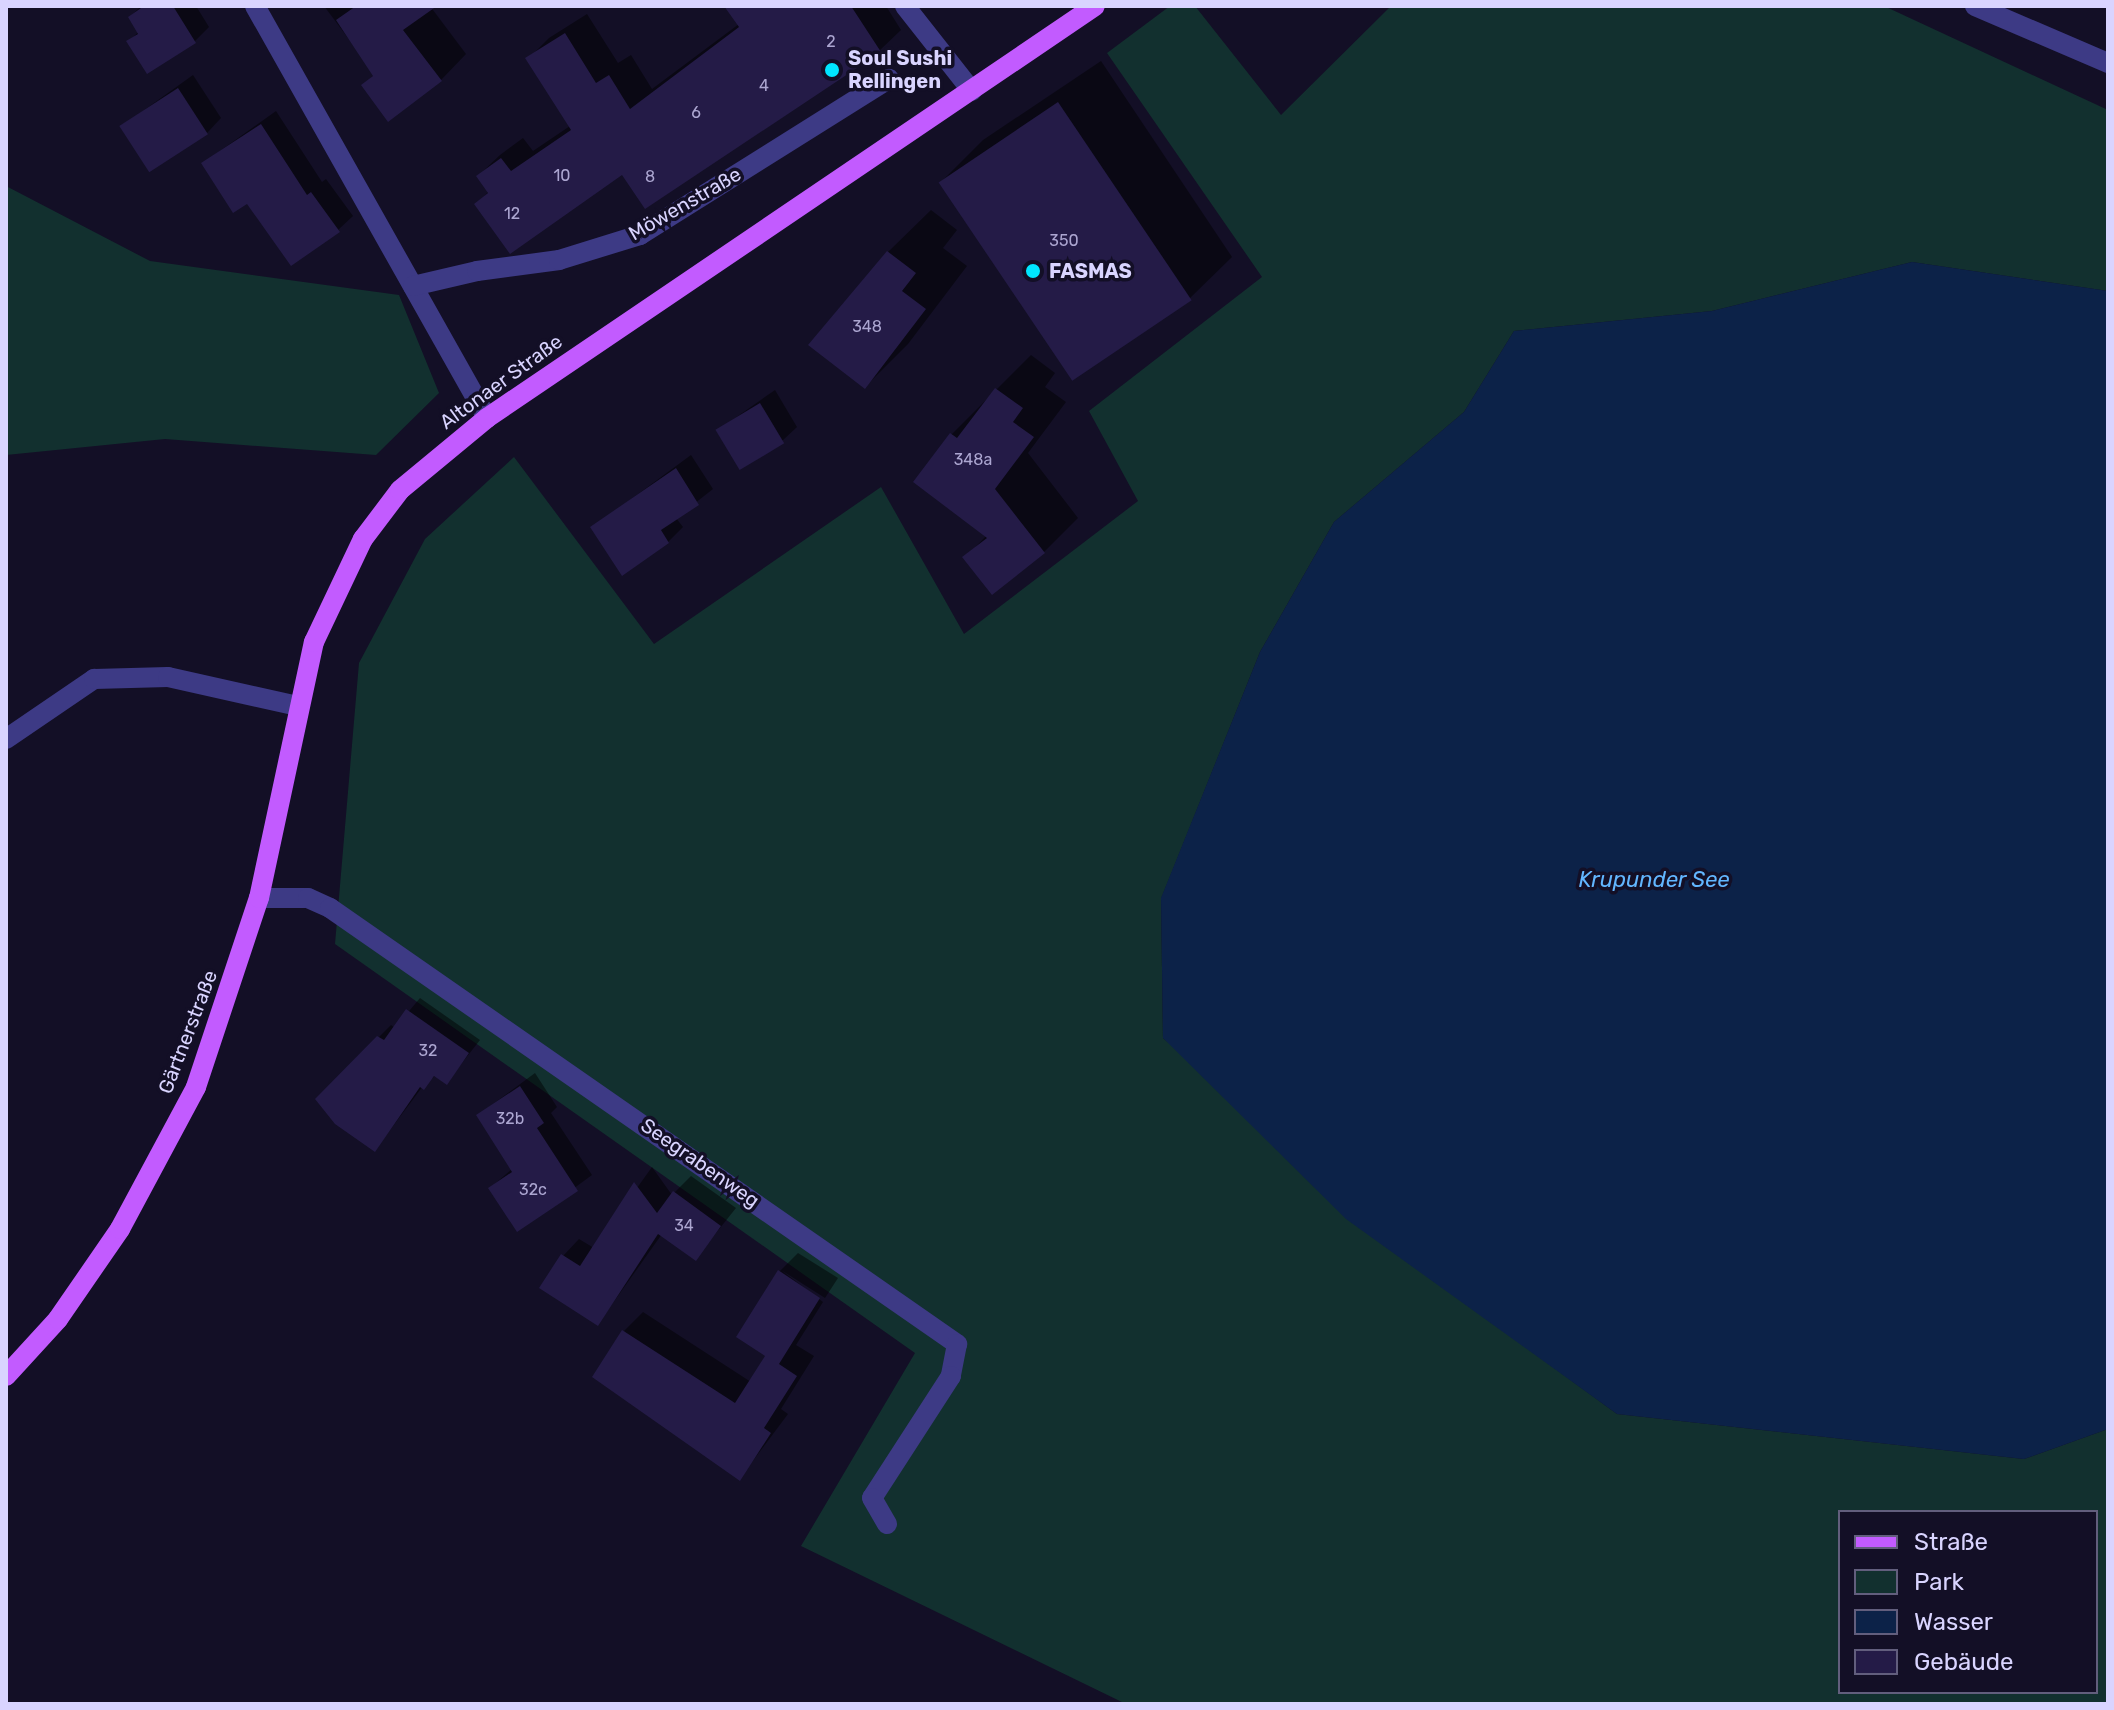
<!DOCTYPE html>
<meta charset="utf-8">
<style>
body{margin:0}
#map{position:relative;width:2114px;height:1710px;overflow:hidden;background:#130f26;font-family:Rubik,sans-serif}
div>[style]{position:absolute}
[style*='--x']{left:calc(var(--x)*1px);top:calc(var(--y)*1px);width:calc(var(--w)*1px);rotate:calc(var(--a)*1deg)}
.green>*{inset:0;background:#12302f}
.water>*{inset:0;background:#0c2248}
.shadow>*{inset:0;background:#0007}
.building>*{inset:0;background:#241b47;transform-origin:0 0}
.minor>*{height:20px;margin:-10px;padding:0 10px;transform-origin:10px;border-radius:10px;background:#3d3a85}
.major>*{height:20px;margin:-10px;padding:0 10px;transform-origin:10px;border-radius:10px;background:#c25bff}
.dots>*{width:22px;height:22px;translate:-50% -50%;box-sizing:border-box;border:4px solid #130f26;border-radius:50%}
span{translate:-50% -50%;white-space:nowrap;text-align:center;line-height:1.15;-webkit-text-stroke:7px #130f26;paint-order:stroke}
.number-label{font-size:16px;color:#aca6d1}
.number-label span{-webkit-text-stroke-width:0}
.poi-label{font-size:20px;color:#d9d4ff;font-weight:700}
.left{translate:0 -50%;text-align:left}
.street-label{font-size:20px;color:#d9d4ff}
.water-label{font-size:22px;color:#62b6ff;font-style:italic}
.frame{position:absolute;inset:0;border:8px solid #d9d4ff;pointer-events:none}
.legend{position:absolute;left:1838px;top:1510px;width:260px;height:184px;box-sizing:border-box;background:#130f26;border:2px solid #625e7d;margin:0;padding:10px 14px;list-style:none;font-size:24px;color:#d9d4ff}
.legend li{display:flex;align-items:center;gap:16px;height:40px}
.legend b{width:40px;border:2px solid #625e7d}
</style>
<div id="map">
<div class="green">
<i style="clip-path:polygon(evenodd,1170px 6px,1195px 6px,1281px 115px,1391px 6px,1884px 6px,2108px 110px,2108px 291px,1912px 262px,1712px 311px,1514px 331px,1464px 412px,1334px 522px,1260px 652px,1161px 899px,1163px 1038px,1505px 1332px,1617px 1414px,2024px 1459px,2108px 1429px,2108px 1704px,1126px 1704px,801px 1546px,915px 1353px,335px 944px,359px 663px,425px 539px,514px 457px,654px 644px,881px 487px,964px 634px,1138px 501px,1089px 411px,1262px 277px,1107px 53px,1170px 6px,1840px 1512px,2096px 1512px,2096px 1692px,1840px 1692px,1840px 1512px)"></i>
<i style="clip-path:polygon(6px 186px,150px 261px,399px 295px,439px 393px,376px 455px,165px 439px,6px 455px)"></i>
</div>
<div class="water">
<i style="clip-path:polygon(1912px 262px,2108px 291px,2108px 1429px,2024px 1459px,1617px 1414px,1346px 1219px,1163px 1038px,1161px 898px,1260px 652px,1334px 522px,1464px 412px,1514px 331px,1712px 311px)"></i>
</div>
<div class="shadow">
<i style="clip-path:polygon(141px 6px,196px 6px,209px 27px,195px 41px,129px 42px,139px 31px,130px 17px)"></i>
<i style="clip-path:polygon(324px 6px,430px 6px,466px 54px,441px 80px,363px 86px,375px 74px)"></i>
<i style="clip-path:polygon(733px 6px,886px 6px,901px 30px,879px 51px,623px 173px,477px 204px,489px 191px,478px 176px,500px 155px,523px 138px,533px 151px,570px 126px,528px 59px,549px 38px,587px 14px,618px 63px,631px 55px,652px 89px,739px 24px)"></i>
<i style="clip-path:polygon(1101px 61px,1232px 257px,1189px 299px,941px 182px,983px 140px)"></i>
<i style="clip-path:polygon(193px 75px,221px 118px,207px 133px,122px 126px)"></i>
<i style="clip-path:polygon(276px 111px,322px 182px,326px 179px,353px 216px,338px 230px,248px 201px,203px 163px)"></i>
<i style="clip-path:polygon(931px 210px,957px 230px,943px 248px,967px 266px,908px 344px,865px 387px,888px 252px)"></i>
<i style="clip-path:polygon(1031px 355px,1055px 373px,1045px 387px,1066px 402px,1028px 453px,1078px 518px,1044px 552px,965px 558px,987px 535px,916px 482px,952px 434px)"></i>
<i style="clip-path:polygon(775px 390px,797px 427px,782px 441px,718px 430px)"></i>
<i style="clip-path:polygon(691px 455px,713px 489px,676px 518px,683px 527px,668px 542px,592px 528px)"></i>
<i style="clip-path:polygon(420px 998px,480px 1040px,447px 1082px,436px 1075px,423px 1086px,375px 1150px,317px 1099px,391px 1025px,395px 1028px)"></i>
<i style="clip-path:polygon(535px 1073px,557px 1107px,551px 1113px,592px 1175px,517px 1230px,490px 1188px,512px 1169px,478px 1115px)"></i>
<i style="clip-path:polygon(652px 1167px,672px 1195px,691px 1176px,736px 1208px,696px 1258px,662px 1234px,598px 1324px,563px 1256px,579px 1239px,594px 1248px)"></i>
<i style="clip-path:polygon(798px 1253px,838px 1278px,825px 1298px,781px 1270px,823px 1302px,796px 1345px,814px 1356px,781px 1409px,788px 1414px,740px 1478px,624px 1331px,643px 1312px,751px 1382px,768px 1355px,779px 1272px)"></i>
</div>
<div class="building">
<i style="clip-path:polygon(144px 6px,173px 6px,196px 43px,147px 74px,126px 41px,138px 34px,128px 17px)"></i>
<i style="clip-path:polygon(356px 6px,437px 6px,403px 30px,442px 81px,388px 122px,361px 85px,373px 76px,336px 20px)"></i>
<i style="clip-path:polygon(724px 6px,851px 6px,881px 52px,645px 209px,622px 175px,510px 254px,474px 204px,488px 193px,476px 176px,501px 158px,511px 171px,571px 130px,525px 58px,565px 33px,596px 83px,609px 75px,630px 109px,739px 27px)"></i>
<i style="left:178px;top:88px;width:55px;height:70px;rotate:57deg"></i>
<i style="left:1058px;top:102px;width:239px;height:144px;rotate:56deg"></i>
<i style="clip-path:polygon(261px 124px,307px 195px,311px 192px,340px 232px,291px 266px,247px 204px,233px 213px,201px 163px)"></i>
<i style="clip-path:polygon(887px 251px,916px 273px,902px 291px,926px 309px,865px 389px,808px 345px)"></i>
<i style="clip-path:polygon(995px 388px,1023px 408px,1013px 422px,1034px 437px,995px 489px,1045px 553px,992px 595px,962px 557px,987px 538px,913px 482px,950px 433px,957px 438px)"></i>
<i style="left:760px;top:403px;width:47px;height:52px;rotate:59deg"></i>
<i style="clip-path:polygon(676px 468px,699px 505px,661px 530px,669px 543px,622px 576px,590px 527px)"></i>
<i style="clip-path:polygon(406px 1009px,469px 1053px,447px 1085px,434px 1076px,424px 1090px,420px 1087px,375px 1152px,335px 1124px,315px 1099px,377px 1036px,384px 1040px)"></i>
<i style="clip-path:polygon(520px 1086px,544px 1123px,537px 1128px,578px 1191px,517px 1232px,488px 1188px,512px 1172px,476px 1115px)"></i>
<i style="clip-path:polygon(634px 1182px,657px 1213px,673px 1191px,721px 1226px,696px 1261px,658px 1234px,598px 1326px,539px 1288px,561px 1254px,580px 1266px)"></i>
<i style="clip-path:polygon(778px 1270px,820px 1298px,779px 1364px,797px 1376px,764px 1428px,771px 1433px,740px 1481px,592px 1377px,622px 1330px,735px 1403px,765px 1356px,736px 1337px)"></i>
</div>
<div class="minor">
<i style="--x:255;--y:6;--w:473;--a:60.6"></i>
<i style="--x:905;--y:6;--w:108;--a:51.8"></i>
<i style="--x:1975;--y:6;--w:145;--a:23.2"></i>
<i style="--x:413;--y:286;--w:66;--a:-13.2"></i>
<i style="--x:477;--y:271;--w:83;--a:-7.6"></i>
<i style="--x:559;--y:260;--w:85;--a:-17.2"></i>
<i style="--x:640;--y:235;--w:294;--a:-32.1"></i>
<i style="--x:6;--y:739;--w:107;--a:-34.3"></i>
<i style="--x:94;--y:679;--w:74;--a:-1.5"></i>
<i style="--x:168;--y:677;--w:133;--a:12.6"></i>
<i style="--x:259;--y:898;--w:49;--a:0"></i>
<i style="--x:308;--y:898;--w:24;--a:24"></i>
<i style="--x:330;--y:908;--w:764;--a:34.81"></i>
<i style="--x:957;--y:1344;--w:33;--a:101"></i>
<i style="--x:951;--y:1376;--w:145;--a:122.9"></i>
<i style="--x:872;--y:1498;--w:30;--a:60"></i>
</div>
<div class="major">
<i style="--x:6;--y:1376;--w:77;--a:-47.6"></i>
<i style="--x:58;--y:1319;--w:109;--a:-55.4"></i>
<i style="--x:120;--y:1229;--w:161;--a:-61.8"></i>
<i style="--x:196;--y:1087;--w:199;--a:-71.6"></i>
<i style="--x:259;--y:898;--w:262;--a:-77.9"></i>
<i style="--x:314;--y:642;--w:114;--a:-64.6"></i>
<i style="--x:363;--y:539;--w:61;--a:-52.9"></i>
<i style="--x:400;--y:490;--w:113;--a:-39.6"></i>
<i style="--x:487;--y:418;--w:734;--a:-34.12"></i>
</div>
<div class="dots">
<i style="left:832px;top:70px;background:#00e5ff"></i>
<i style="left:1033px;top:271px;background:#00e5ff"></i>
</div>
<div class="number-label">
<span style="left:831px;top:42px">2</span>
<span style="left:764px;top:86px">4</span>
<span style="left:696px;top:113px">6</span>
<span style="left:562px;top:176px">10</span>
<span style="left:650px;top:177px">8</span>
<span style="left:512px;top:214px">12</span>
<span style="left:1064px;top:241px">350</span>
<span style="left:867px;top:327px">348</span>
<span style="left:973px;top:460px">348a</span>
<span style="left:428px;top:1051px">32</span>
<span style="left:510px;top:1119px">32b</span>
<span style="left:533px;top:1190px">32c</span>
<span style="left:684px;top:1226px">34</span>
</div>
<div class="poi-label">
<span class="left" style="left:848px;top:70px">Soul Sushi<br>Rellingen</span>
<span class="left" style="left:1049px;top:271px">FASMAS</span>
</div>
<div class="street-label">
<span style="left:685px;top:204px;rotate:-30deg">Möwenstraße</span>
<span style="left:501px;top:382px;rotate:-36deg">Altonaer Straße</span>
<span style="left:188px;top:1032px;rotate:-69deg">Gärtnerstraße</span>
<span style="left:700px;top:1163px;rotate:35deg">Seegrabenweg</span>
</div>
<div class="water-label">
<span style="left:1654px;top:880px">Krupunder See</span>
</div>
<div class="frame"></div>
<ul class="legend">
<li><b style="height:10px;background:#c25bff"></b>Straße</li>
<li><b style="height:22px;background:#12302f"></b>Park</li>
<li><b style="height:22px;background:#0c2248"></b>Wasser</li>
<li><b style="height:22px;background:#241b47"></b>Gebäude</li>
</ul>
</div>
